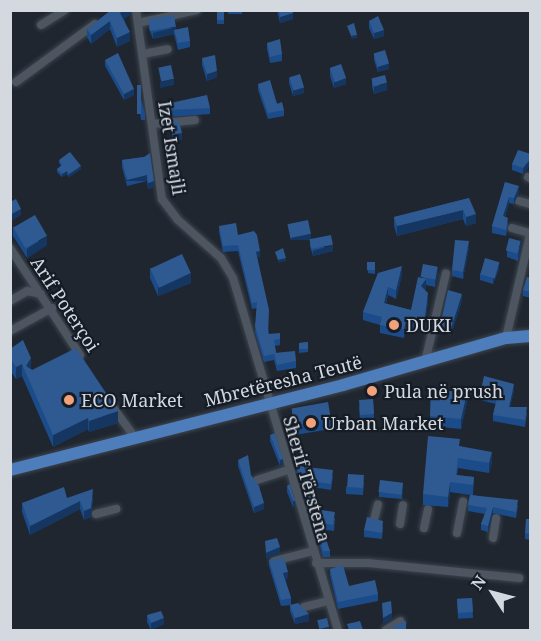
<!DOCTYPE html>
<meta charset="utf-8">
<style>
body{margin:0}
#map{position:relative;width:541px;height:641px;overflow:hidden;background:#1f2630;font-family:"Noto Serif",serif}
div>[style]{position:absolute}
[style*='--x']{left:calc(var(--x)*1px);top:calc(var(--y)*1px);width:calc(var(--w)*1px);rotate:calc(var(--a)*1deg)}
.roads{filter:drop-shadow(0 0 2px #3d444c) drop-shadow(0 0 2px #3d444c)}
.minor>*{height:8px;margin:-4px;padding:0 4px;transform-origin:4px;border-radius:4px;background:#4c5560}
.primary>*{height:12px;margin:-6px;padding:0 6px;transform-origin:6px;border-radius:6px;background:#4e7dbc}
.wall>*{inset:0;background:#1b4b88;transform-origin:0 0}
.shaded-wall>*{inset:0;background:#143661;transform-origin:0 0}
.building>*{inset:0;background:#2f5a91;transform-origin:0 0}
.dots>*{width:16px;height:16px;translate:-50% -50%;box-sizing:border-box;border:3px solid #151c26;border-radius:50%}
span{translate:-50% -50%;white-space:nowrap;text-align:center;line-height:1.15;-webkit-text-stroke:4.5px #151c26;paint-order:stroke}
.street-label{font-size:18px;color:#d4d9e0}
.poi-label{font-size:18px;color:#d4d9e0}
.left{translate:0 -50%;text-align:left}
.frame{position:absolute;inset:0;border:12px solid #d4d9e0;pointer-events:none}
.north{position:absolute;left:463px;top:563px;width:60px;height:60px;-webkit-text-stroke:4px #151c26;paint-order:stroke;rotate:306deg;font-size:16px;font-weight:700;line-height:24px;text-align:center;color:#d4d9e0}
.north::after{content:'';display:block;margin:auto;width:21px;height:27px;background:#d4d9e0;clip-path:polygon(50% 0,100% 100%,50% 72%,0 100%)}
</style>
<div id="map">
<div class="roads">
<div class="minor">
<i style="--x:136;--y:10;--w:191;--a:82.2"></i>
<i style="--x:162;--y:199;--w:26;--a:53"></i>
<i style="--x:178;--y:220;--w:57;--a:41.5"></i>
<i style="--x:221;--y:258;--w:23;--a:59"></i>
<i style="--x:233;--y:278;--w:367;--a:73.4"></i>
<i style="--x:138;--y:23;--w:60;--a:-12.4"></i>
<i style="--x:41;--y:25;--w:28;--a:-32"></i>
<i style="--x:143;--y:54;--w:25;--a:-11"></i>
<i style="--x:16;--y:82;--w:98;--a:-36.3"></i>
<i style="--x:153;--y:124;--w:42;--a:-5.4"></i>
<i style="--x:528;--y:177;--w:2;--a:27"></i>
<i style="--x:519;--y:201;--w:11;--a:15"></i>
<i style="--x:512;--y:228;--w:19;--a:16"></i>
<i style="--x:10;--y:248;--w:128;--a:56.8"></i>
<i style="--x:10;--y:301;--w:20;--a:-30"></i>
<i style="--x:27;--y:291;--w:14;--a:12"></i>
<i style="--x:10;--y:331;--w:48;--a:-28.7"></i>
<i style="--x:506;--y:338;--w:106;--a:-76.9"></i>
<i style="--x:425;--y:362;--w:91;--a:-76.7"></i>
<i style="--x:112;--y:406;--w:37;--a:54"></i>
<i style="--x:257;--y:480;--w:35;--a:-18"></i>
<i style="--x:96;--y:514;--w:21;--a:-14"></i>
<i style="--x:374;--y:520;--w:16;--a:-76"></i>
<i style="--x:400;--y:524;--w:19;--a:-81"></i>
<i style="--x:424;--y:528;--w:19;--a:-78"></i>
<i style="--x:457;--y:533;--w:32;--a:-79"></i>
<i style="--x:493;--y:538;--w:20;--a:-81"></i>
<i style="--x:274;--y:561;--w:40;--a:-14.4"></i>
<i style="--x:316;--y:563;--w:52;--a:0"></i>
<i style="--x:368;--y:563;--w:152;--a:5.7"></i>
<i style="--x:304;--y:607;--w:25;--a:-14"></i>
<i style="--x:386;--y:630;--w:17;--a:-31"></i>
</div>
<div class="primary">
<i style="--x:10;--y:470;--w:344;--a:-14.3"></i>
<i style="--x:343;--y:385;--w:170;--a:-16.1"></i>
<i style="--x:506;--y:338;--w:24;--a:-5"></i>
</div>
</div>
<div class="wall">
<i style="clip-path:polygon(131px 10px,131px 14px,124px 19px,130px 41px,117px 47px,110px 29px,91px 44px,87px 37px,87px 29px)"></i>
<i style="left:217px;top:10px;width:7px;height:14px"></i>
<i style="left:228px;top:10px;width:14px;height:4px"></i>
<i style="clip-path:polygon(277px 10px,293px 10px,293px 19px,280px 23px)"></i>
<i style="clip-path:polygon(369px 21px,384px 36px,374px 39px,369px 28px)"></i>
<i style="clip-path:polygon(149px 22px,176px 29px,190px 41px,190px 47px,178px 50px,174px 34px,153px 39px,149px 29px)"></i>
<i style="clip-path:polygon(267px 43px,282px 54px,282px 61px,270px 63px,267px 49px)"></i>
<i style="clip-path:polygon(374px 54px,389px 69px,378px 72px,374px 60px)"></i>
<i style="clip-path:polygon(202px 58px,217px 77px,207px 81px,202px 65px)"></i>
<i style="clip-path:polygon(105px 60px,134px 95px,124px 100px,105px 66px)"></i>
<i style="clip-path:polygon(330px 69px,346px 84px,334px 88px,330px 76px)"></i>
<i style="clip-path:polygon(289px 77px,304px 93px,293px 96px,289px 83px)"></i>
<i style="clip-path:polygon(372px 79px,387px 90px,374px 94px,372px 86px)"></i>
<i style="clip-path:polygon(258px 84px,284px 110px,284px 116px,268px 119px,258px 90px)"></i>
<i style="clip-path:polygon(137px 85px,145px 113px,145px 120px,141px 120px)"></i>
<i style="clip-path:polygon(166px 104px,210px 108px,210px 114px,168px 117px,166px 111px)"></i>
<i style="clip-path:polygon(531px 154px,531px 164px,523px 174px,512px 170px,512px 164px)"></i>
<i style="clip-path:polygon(144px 157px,154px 187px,148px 189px,147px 181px,127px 186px,122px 167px,122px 160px)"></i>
<i style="clip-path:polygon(59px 160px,81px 169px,69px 177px,67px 174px,62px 177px,57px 172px,57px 169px,61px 166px,59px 163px)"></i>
<i style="clip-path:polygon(505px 182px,519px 192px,514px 204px,509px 203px,505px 217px,508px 224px,506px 236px,492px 233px,492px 226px)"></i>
<i style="clip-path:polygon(469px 198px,476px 223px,466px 226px,463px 219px,397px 236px,394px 226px,394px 217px)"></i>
<i style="clip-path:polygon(219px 226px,238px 235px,260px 257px,257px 257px,269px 334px,280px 339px,280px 345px,275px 346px,276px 353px,296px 361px,296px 368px,277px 371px,274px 360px,264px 362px,255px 332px,257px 308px,252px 309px,238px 251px,223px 252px,219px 232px)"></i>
<i style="clip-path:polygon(13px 227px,47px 245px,27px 258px,13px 236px)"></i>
<i style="clip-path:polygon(310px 241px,333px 251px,313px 256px,310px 246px)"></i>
<i style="clip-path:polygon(469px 247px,463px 279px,452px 276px,452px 270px)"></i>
<i style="clip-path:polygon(521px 247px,518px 261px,507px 257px,507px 251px)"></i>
<i style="clip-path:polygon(367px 262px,375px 262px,375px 274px,368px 273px)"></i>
<i style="clip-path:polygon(150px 268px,191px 283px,158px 296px,150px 278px)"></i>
<i style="clip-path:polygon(499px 269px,493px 284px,480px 280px,480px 274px)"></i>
<i style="clip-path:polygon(378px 273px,402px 275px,396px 299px,388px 295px,386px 304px,411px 310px,421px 278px,438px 273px,435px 287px,426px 285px,426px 288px,425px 290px,428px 301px,424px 332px,406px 329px,404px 338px,380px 333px,380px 325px,363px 320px,363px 312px)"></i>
<i style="clip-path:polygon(531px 278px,531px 298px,523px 296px,523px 290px)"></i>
<i style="clip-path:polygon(462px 300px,451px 335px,440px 332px,440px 326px)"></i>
<i style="clip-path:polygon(308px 342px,308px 352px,299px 353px,299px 343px)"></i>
<i style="clip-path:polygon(10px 349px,31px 369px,118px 423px,89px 432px,88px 429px,53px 447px,22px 376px,16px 379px,10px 370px)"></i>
<i style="clip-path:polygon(431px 390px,467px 402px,461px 429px,430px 426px)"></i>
<i style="clip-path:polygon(514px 390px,510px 407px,527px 413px,525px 427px,493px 421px,493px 415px,496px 404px,480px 400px,480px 394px)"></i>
<i style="clip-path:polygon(373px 399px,374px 420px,360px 421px,359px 407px)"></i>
<i style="clip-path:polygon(292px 409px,331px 419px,331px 429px,295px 435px,292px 418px)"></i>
<i style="clip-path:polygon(270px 435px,283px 465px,280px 466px,270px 441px)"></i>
<i style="clip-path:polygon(460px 446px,492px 462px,489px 473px,458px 468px,457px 475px,474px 477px,473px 495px,518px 505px,516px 518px,493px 513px,488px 532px,481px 530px,481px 524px,485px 514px,468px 511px,468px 505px,470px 495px,450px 492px,448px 507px,423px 505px,423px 494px)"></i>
<i style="clip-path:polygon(238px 460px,264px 509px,254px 513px,238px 466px)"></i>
<i style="clip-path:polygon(297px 466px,333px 476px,331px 490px,312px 487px,316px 502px,316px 508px,308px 508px,297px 473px)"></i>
<i style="clip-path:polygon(364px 481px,363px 495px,346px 494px,346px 487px)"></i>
<i style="clip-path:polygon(403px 483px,402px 499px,379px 497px,379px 492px)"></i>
<i style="clip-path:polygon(287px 486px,295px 507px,293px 507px,287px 492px)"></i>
<i style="clip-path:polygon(67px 498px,93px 498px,91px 517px,84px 520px,80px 509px,30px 535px,22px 512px,22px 503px)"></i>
<i style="clip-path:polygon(335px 518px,334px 531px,319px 529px,319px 523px)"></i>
<i style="clip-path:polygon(531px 519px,531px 540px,525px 539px,525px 533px)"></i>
<i style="clip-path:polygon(383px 527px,382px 539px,364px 537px,364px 530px)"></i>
<i style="clip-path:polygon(320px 540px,330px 551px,330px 557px,323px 557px,320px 547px)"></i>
<i style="clip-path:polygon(269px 560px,288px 578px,285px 579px,291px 598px,291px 605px,281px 606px,269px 566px)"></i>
<i style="clip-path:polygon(330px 569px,349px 586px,378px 594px,378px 601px,338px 609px,330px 575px)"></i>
<i style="left:472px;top:598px;width:20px;height:15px;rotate:87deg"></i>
<i style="clip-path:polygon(290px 605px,309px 621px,295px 624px,290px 611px)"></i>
<i style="clip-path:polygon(147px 615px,164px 624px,151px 630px,147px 622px)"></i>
</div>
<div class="shaded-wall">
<i style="clip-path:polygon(124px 10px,131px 10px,131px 14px,120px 22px,120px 13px)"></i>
<i style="clip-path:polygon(293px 13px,293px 19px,280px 23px,280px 17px)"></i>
<i style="clip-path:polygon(110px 21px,110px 29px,91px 44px,91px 35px)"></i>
<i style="clip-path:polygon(176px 27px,176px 33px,174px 30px,174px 34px,153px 39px,153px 33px)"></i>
<i style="clip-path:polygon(384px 30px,384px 36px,374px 39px,374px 33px)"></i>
<i style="clip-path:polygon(130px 32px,130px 41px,117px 47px,117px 38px)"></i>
<i style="clip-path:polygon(357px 35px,357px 38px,351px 39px,351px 36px)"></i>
<i style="clip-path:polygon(389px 63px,389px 69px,378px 72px,378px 66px)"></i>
<i style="clip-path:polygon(217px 71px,217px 77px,207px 81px,207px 74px)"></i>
<i style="clip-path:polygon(346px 78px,346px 84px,334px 88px,334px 82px)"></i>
<i style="clip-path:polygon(174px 79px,174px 85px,160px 88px,160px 82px)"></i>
<i style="clip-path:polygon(387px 83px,387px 90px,374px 94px,374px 87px)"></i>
<i style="clip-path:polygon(304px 87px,304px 93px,293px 96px,293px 90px)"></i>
<i style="clip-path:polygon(134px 89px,134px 95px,124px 100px,124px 94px)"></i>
<i style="clip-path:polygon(182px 133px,182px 140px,172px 142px,172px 135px)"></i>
<i style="clip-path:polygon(531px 158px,531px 164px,523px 174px,523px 168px)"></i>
<i style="clip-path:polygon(81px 166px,81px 169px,69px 177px,69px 174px)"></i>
<i style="clip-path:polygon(67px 171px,67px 174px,62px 177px,62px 174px)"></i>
<i style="left:147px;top:175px;width:6px;height:21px;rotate:90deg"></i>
<i style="clip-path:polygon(154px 181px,154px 187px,148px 189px,148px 183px)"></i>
<i style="clip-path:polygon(519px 186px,519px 192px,514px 204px,514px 198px)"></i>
<i style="clip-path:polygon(509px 197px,509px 203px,503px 222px,503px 216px)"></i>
<i style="clip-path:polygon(21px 209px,21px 215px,10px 222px,10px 215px)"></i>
<i style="clip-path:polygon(463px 210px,463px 219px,397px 236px,397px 226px)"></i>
<i style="clip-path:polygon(476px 214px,476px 223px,466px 226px,466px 217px)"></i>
<i style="left:311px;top:234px;width:6px;height:21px;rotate:90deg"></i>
<i style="clip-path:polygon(47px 236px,47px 245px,27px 258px,27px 249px)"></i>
<i style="clip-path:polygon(469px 241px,469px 247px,463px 279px,463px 272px)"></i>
<i style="clip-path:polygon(521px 241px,521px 247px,518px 261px,518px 254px)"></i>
<i style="clip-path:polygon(333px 245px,333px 251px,313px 256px,313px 251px)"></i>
<i style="clip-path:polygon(260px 251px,260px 257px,256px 258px,256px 252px)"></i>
<i style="clip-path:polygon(286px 258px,286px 261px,278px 263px,278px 260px)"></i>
<i style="clip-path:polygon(499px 262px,499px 269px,493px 284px,493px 278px)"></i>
<i style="clip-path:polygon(402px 266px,402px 275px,396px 299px,396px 290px)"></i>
<i style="clip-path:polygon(438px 267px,438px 273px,435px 287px,435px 280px)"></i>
<i style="clip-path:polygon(191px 273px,191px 283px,158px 296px,158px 287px)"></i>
<i style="clip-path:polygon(426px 279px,426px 288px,421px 294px,421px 286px)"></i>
<i style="clip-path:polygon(388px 287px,388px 295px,384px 312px,384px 303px)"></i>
<i style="clip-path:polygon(428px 293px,428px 301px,424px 332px,424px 324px)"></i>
<i style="clip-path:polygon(462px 294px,462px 300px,451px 335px,451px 328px)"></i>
<i style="clip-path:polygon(406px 320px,406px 329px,404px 338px,404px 329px)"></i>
<i style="clip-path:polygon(31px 358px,31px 370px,26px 366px)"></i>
<i style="clip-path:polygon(22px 364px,22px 376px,16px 379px,16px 367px)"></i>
<i style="clip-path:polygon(514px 384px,514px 390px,509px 413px,509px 407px)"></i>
<i style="clip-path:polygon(467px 392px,467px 402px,461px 429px,461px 419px)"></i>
<i style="clip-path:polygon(118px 411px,118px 423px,89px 432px,89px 421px)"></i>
<i style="clip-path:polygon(88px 418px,88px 429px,53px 447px,53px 435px)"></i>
<i style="clip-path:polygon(492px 452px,492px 462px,489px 473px,489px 463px)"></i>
<i style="clip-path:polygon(283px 459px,283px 465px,280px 466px,280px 460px)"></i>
<i style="clip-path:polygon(450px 482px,450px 492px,448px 507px,448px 497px)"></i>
<i style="clip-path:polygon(93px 489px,91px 517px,84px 520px,84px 511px)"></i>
<i style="clip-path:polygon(80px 501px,80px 509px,30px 535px,30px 526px)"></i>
<i style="left:293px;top:501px;width:2px;height:6px"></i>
<i style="clip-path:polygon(264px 503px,264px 509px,254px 513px,254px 507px)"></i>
<i style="clip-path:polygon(493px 507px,493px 513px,488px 532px,488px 526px)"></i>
<i style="clip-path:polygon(280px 547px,280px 553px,266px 559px,266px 553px)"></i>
<i style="clip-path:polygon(288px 572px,288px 578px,283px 580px,283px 573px)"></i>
<i style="clip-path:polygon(392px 613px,392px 619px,383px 624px,383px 618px)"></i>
<i style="clip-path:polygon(309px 614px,309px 621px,295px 624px,295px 618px)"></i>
<i style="clip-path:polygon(164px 618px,164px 624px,151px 630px,151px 623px)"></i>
<i style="clip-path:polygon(329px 627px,329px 630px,319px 630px,319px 629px)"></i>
</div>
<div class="building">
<i style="clip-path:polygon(111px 10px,124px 10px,120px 13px,130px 32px,117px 38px,110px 21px,91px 35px,87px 29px)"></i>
<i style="left:217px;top:10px;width:7px;height:10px"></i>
<i style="clip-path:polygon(279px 10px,293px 10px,293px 13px,280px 17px)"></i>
<i style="left:174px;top:15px;width:12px;height:26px;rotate:81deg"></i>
<i style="clip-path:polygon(378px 16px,384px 30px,374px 33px,369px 21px)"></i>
<i style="clip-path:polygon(354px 23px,357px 35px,351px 36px,347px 26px)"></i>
<i style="clip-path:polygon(188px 27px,190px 41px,178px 43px,174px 30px)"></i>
<i style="clip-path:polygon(280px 39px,282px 54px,270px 57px,267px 43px)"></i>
<i style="left:385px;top:50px;width:14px;height:12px;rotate:73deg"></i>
<i style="clip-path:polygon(118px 53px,134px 89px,124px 94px,105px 60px)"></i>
<i style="clip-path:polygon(215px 55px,217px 71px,207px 74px,202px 58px)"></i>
<i style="left:341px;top:64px;width:15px;height:12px;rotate:70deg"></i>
<i style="left:171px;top:65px;width:14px;height:13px;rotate:78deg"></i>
<i style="left:300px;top:74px;width:14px;height:11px;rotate:73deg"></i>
<i style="left:385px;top:75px;width:8px;height:14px;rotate:76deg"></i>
<i style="clip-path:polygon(270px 80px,277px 104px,282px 102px,284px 110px,268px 113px,258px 84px)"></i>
<i style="left:137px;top:85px;width:4px;height:29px"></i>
<i style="clip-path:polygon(207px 95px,210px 108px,168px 110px,166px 104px)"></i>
<i style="clip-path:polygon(179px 121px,182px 133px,172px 135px,171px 122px)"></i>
<i style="clip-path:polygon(518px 150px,531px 154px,531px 158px,523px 168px,512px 164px)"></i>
<i style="clip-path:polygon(70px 152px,81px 166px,69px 174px,67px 171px,62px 174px,57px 169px,62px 165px,59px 160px)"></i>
<i style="clip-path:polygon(150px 153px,154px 181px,148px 183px,147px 175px,127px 180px,122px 160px,144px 157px)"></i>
<i style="clip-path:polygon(505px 182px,519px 186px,514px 198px,509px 197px,503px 216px,508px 218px,506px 230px,492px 226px)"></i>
<i style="clip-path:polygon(469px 198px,476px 214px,466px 217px,463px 210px,397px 226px,394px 217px)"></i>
<i style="clip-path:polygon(16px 199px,21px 209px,10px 215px,10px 202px)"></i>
<i style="left:35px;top:215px;width:24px;height:25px;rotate:60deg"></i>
<i style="left:308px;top:220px;width:14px;height:21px;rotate:78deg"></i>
<i style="clip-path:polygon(236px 223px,238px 235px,254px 231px,257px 235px,260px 251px,256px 252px,269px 310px,268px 334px,280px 333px,280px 339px,274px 340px,276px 353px,274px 354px,264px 356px,255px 326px,257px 302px,252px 303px,238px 245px,223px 246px,219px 226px)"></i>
<i style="left:331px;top:235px;width:10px;height:22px;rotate:79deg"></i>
<i style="left:509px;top:238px;width:12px;height:13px;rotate:14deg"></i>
<i style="clip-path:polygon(455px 240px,469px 241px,463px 272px,452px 270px)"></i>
<i style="clip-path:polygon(283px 248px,286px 258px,278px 260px,275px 252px)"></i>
<i style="left:182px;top:254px;width:21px;height:35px;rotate:65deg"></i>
<i style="left:485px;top:258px;width:15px;height:17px;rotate:16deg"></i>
<i style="left:367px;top:262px;width:8px;height:8px"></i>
<i style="left:423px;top:264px;width:15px;height:13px;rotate:11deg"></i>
<i style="clip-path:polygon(402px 266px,396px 290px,388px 287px,384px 303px,411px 310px,418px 277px,426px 279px,421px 286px,428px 293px,424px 324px,406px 320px,404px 329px,380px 325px,382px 317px,363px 312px,378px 273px)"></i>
<i style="clip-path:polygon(527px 277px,531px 278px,531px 292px,523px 290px)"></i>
<i style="clip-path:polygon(448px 290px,462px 294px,451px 328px,440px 326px)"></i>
<i style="clip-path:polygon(23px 340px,31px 358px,26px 366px,32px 370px,76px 348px,118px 411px,89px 421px,88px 418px,53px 435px,22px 364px,16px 367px,10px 358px,10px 349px)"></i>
<i style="clip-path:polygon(308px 342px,308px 349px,299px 349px,299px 343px)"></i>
<i style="clip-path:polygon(295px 351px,296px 361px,277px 365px,274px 353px)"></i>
<i style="clip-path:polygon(484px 376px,514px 384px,509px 407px,527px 407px,525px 420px,493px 415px,497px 398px,480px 394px)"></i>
<i style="clip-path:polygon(431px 390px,467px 392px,461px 419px,430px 416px)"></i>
<i style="left:373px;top:399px;width:15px;height:14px;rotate:86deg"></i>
<i style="left:328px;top:402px;width:17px;height:37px;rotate:80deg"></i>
<i style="clip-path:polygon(275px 433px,283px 459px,280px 460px,270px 435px)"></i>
<i style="clip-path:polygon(428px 436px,460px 439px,459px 446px,492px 452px,489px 463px,458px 458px,456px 475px,474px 477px,473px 485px,450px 482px,448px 497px,423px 494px)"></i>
<i style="clip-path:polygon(248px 455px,251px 475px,259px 486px,264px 503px,254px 507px,238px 460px)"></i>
<i style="clip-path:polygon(297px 466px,333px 470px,331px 484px,310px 481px,316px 502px,308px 502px)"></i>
<i style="left:348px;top:474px;width:16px;height:13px;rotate:4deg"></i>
<i style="left:380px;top:480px;width:23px;height:12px;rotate:7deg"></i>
<i style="clip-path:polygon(290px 484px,295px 501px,293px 501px,287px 486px)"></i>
<i style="clip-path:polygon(64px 487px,67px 498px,93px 489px,91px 508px,84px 511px,80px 501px,30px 526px,22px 503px)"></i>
<i style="clip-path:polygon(470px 495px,518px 500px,516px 512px,493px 507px,488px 526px,481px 524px,487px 508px,468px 505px)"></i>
<i style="left:321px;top:510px;width:14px;height:13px;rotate:8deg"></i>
<i style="clip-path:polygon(367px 517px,383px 521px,382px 533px,364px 530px)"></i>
<i style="clip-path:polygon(526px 519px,531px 519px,531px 534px,525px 533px)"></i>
<i style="clip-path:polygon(277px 538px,280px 547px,266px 553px,265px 541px)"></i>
<i style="clip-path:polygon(326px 539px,330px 551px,323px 551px,320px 540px)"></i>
<i style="clip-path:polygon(284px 558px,288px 572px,283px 573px,291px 598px,281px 600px,269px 560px)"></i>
<i style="clip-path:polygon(343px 565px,349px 586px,375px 580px,378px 594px,338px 602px,330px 569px)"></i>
<i style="left:472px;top:598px;width:14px;height:15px;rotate:86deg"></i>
<i style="clip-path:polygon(391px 601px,392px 613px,383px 618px,382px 603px)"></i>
<i style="clip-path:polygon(298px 603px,309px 614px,295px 618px,290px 605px)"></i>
<i style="clip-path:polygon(161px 611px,164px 618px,151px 623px,147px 615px)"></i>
<i style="left:327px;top:618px;width:9px;height:10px;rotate:77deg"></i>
<i style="clip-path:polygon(360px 621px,363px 630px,349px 630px,347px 624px)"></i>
<i style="clip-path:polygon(406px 621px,406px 630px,393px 630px,393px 627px)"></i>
</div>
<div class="dots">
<i style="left:394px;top:325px;background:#f1a27b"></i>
<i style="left:372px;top:391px;background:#f1a27b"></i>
<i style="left:69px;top:400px;background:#f1a27b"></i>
<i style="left:311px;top:423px;background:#f1a27b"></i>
</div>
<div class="street-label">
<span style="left:172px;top:148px;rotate:81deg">Izet Ismajli</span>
<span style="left:65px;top:304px;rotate:57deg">Arif Poterçoi</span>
<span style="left:283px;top:381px;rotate:-14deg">Mbretëresha Teutë</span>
<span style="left:307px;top:479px;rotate:74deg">Sherif Tërstena</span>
</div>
<div class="poi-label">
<span class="left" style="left:406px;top:325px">DUKI</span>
<span class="left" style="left:384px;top:391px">Pula në prush</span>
<span class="left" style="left:81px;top:400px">ECO Market</span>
<span class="left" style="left:323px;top:423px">Urban Market</span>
</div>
<div class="frame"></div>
<div class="north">N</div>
</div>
